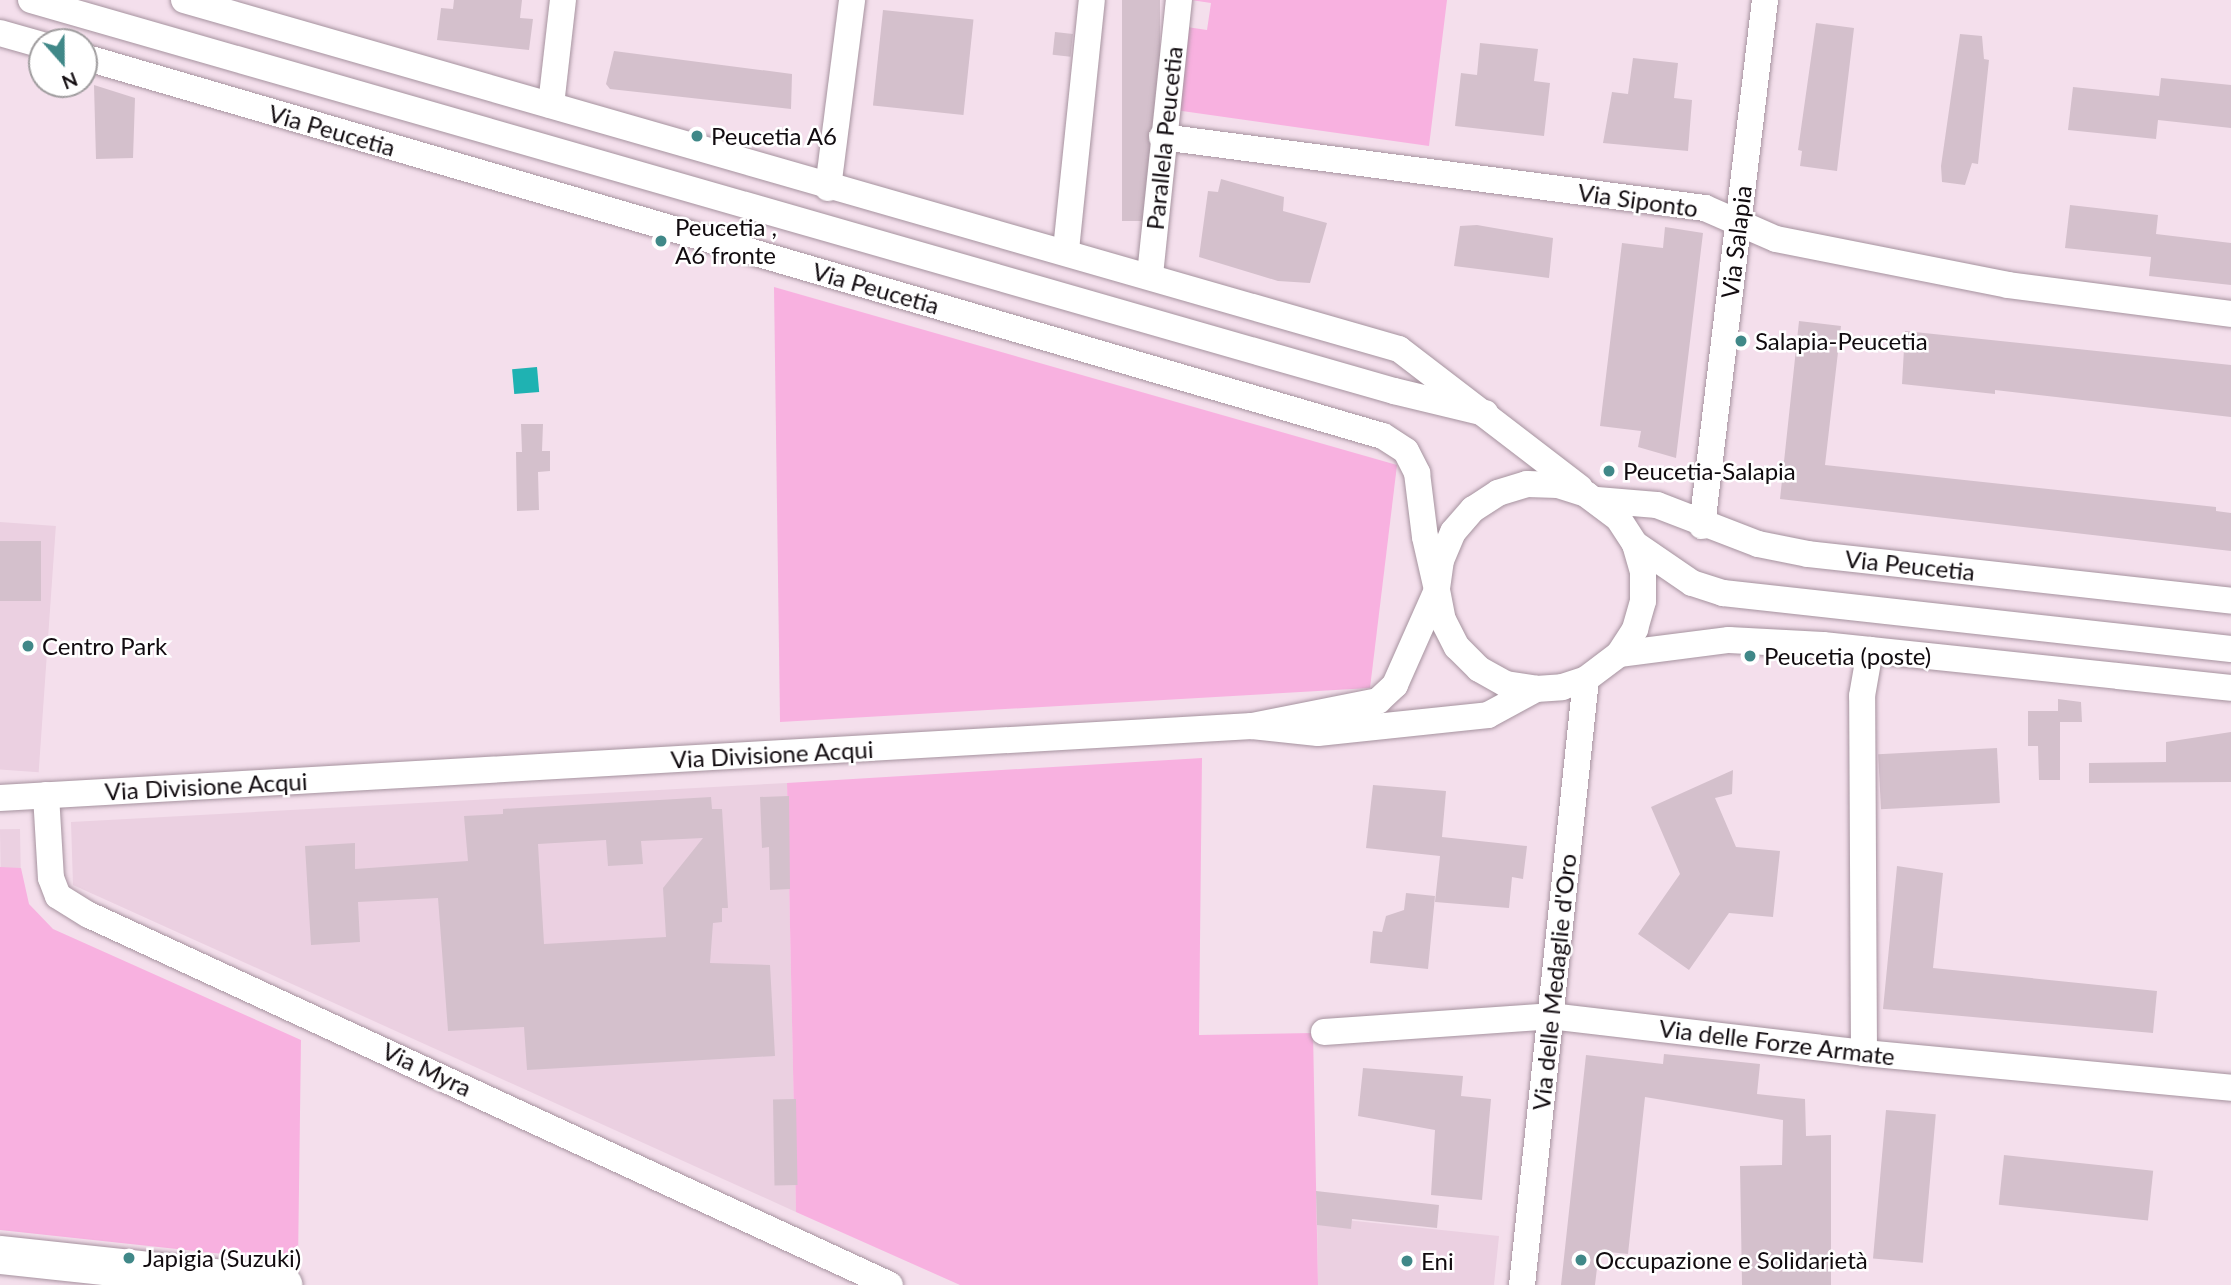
<!DOCTYPE html>
<meta charset="utf-8">
<style>
body{margin:0}
#map{position:relative;width:2231px;height:1285px;overflow:hidden;background:#f4dfec;font-family:Lato,sans-serif}
div>[style]{position:absolute}
[style*='--x']{left:calc(var(--x)*1px);top:calc(var(--y)*1px);width:calc(var(--w)*1px);rotate:calc(var(--a)*1deg)}
.built>*{inset:0;background:#ebd0e1;transform-origin:0 0}
.green>*{inset:0;background:#f8b1e0}
.water>*{inset:0;background:#1fb2b2;transform-origin:0 0}
.building>*{inset:0;background:#d4c0cc;transform-origin:0 0}
.roads{filter:drop-shadow(0 0 2px #a6939f) drop-shadow(0 0 2px #a6939f)}
.street>*{height:26px;margin:-13px;padding:0 13px;transform-origin:13px;border-radius:13px;background:#fff}
.primary>*{height:38px;margin:-19px;padding:0 19px;transform-origin:19px;border-radius:19px;background:#fff}
.dots>*{width:19px;height:19px;translate:-50% -50%;box-sizing:border-box;border:4px solid #fff;border-radius:50%}
span{translate:-50% -50%;white-space:nowrap;text-align:center;line-height:1.15;-webkit-text-stroke:5px #fff;paint-order:stroke}
.street-label{font-size:24px;color:#110b0f}
.poi-label{font-size:24px;color:#110b0f}
.left{translate:0 -50%;text-align:left}
.north{position:absolute;left:28px;top:28px;width:70px;height:70px;box-sizing:border-box;background:#fff;border:2px solid #a09d9f;border-radius:50%;rotate:159deg;font-size:19px;font-weight:700;line-height:28px;text-align:center;color:#110b0f}
.north::after{content:'';display:block;margin:auto;width:24px;height:32px;background:#408888;clip-path:polygon(50% 0,100% 100%,50% 72%,0 100%)}
</style>
<div id="map">
<div class="built">
<i style="left:0;top:522px;width:56px;height:247px;rotate:4deg"></i>
<i style="clip-path:polygon(787px 783px,796px 1212px,73px 885px,71px 822px)"></i>
<i style="left:20px;top:829px;width:39px;height:20px;rotate:89deg"></i>
<i style="clip-path:polygon(1317px 1217px,1499px 1236px,1494px 1285px,1318px 1285px)"></i>
</div>
<div class="green">
<i style="clip-path:polygon(1191px 0,1447px 0,1429px 146px,1175px 110px,1187px 27px,1207px 30px,1211px 3px)"></i>
<i style="clip-path:polygon(774px 287px,1397px 465px,1370px 688px,780px 722px)"></i>
<i style="clip-path:polygon(1202px 758px,1199px 1035px,1313px 1033px,1318px 1285px,960px 1285px,796px 1212px,787px 783px)"></i>
<i style="clip-path:polygon(0 867px,21px 868px,29px 904px,53px 929px,301px 1040px,298px 1262px,0 1230px)"></i>
</div>
<div class="water">
<i style="left:537px;top:367px;width:25px;height:25px;rotate:85deg"></i>
</div>
<div class="building">
<i style="clip-path:polygon(454px 0,522px 0,520px 18px,533px 19px,529px 50px,437px 40px,441px 8px,453px 9px)"></i>
<i style="left:1122px;top:0;width:38px;height:221px"></i>
<i style="left:883px;top:10px;width:91px;height:96px;rotate:6deg"></i>
<i style="clip-path:polygon(1816px 23px,1854px 28px,1837px 171px,1800px 166px,1802px 151px,1798px 150px)"></i>
<i style="left:1055px;top:32px;width:18px;height:23px;rotate:6deg"></i>
<i style="clip-path:polygon(1960px 34px,1982px 36px,1984px 59px,1989px 60px,1978px 164px,1972px 163px,1965px 185px,1942px 182px,1941px 166px)"></i>
<i style="clip-path:polygon(1480px 43px,1538px 49px,1534px 81px,1550px 83px,1544px 136px,1455px 126px,1461px 73px,1477px 75px)"></i>
<i style="clip-path:polygon(614px 51px,792px 74px,791px 109px,610px 89px,606px 84px)"></i>
<i style="clip-path:polygon(1633px 58px,1678px 63px,1674px 98px,1692px 100px,1688px 151px,1603px 143px,1612px 92px,1628px 94px)"></i>
<i style="clip-path:polygon(2161px 78px,2231px 85px,2231px 128px,2158px 120px,2156px 139px,2068px 130px,2073px 87px,2159px 96px)"></i>
<i style="clip-path:polygon(94px 85px,135px 98px,133px 158px,96px 159px)"></i>
<i style="clip-path:polygon(1221px 179px,1284px 197px,1283px 211px,1327px 223px,1310px 283px,1278px 281px,1199px 257px,1208px 191px,1218px 192px)"></i>
<i style="clip-path:polygon(2070px 205px,2158px 215px,2156px 234px,2231px 243px,2231px 285px,2149px 276px,2151px 257px,2065px 248px)"></i>
<i style="clip-path:polygon(1477px 225px,1553px 238px,1549px 278px,1454px 266px,1460px 226px)"></i>
<i style="clip-path:polygon(1665px 227px,1703px 233px,1676px 458px,1638px 447px,1641px 431px,1600px 426px,1622px 243px,1663px 248px)"></i>
<i style="clip-path:polygon(1799px 321px,1841px 326px,1825px 465px,2216px 507px,2216px 511px,2231px 513px,2231px 551px,1780px 499px)"></i>
<i style="clip-path:polygon(1905px 331px,2231px 365px,2231px 417px,1995px 390px,1995px 394px,1902px 384px)"></i>
<i style="clip-path:polygon(521px 424px,543px 424px,542px 451px,550px 451px,550px 471px,538px 472px,539px 510px,517px 511px,516px 452px,522px 452px)"></i>
<i style="left:0;top:541px;width:41px;height:60px"></i>
<i style="clip-path:polygon(2058px 699px,2081px 702px,2082px 722px,2060px 722px,2060px 780px,2039px 780px,2038px 746px,2028px 746px,2028px 711px,2058px 711px)"></i>
<i style="clip-path:polygon(2231px 732px,2231px 782px,2089px 783px,2089px 763px,2166px 762px,2166px 742px)"></i>
<i style="left:1997px;top:748px;width:55px;height:119px;rotate:87deg"></i>
<i style="clip-path:polygon(1733px 770px,1732px 794px,1715px 798px,1736px 847px,1780px 851px,1773px 917px,1729px 913px,1689px 970px,1638px 934px,1680px 874px,1651px 807px)"></i>
<i style="clip-path:polygon(1373px 785px,1446px 791px,1442px 837px,1527px 846px,1523px 879px,1512px 877px,1509px 908px,1435px 902px,1440px 856px,1366px 848px)"></i>
<i style="clip-path:polygon(789px 796px,790px 889px,770px 890px,769px 847px,762px 848px,760px 797px)"></i>
<i style="clip-path:polygon(evenodd,711px 797px,712px 809px,722px 809px,728px 908px,722px 908px,722px 922px,713px 923px,710px 963px,770px 965px,775px 1056px,527px 1070px,524px 1027px,448px 1031px,438px 898px,358px 902px,360px 942px,311px 945px,305px 846px,355px 843px,355px 869px,468px 861px,464px 816px,503px 814px,503px 809px,711px 797px,703px 838px,663px 888px,666px 937px,544px 944px,538px 844px,606px 840px,608px 866px,643px 864px,641px 841px,703px 838px)"></i>
<i style="clip-path:polygon(1897px 866px,1943px 873px,1933px 968px,2157px 991px,2153px 1033px,1883px 1009px)"></i>
<i style="clip-path:polygon(1406px 893px,1435px 896px,1428px 969px,1370px 963px,1373px 931px,1382px 932px,1386px 916px,1404px 910px)"></i>
<i style="clip-path:polygon(1664px 1054px,1760px 1064px,1757px 1094px,1805px 1099px,1806px 1136px,1831px 1135px,1831px 1285px,1742px 1285px,1740px 1166px,1782px 1165px,1783px 1120px,1645px 1097px,1628px 1254px,1599px 1251px,1595px 1285px,1561px 1285px,1586px 1055px,1663px 1064px)"></i>
<i style="clip-path:polygon(1363px 1068px,1463px 1076px,1461px 1096px,1491px 1099px,1482px 1200px,1431px 1195px,1435px 1130px,1358px 1116px)"></i>
<i style="left:796px;top:1099px;width:86px;height:23px;rotate:89deg"></i>
<i style="left:1886px;top:1110px;width:50px;height:149px;rotate:5deg"></i>
<i style="left:2004px;top:1155px;width:150px;height:50px;rotate:6deg"></i>
<i style="clip-path:polygon(1316px 1191px,1439px 1205px,1437px 1228px,1352px 1219px,1351px 1229px,1317px 1225px)"></i>
</div>
<div class="roads">
<div class="street">
<i style="--x:31;--y:0;--w:1418;--a:16.01"></i>
<i style="--x:1394;--y:391;--w:94;--a:13.6"></i>
<i style="--x:184;--y:0;--w:1264;--a:16.03"></i>
<i style="--x:1399;--y:349;--w:228;--a:37.5"></i>
<i style="--x:0;--y:33;--w:44;--a:15.9"></i>
<i style="--x:84;--y:57;--w:1353;--a:16.27"></i>
<i style="--x:1383;--y:436;--w:27;--a:33"></i>
<i style="--x:1406;--y:451;--w:25;--a:63"></i>
<i style="--x:1417;--y:473;--w:64;--a:82.9"></i>
<i style="--x:1425;--y:537;--w:54;--a:77.2"></i>
<i style="--x:1437;--y:590;--w:31;--a:79"></i>
<i style="--x:1443;--y:620;--w:30;--a:63"></i>
<i style="--x:1457;--y:647;--w:31;--a:45"></i>
<i style="--x:1479;--y:669;--w:31;--a:29"></i>
<i style="--x:1506;--y:684;--w:30;--a:9"></i>
<i style="--x:1536;--y:689;--w:26;--a:-4"></i>
<i style="--x:1562;--y:687;--w:25;--a:-18"></i>
<i style="--x:1586;--y:679;--w:41;--a:-37.1"></i>
<i style="--x:1619;--y:654;--w:30;--a:-57"></i>
<i style="--x:1635;--y:629;--w:29;--a:-74"></i>
<i style="--x:1643;--y:601;--w:29;--a:-90"></i>
<i style="--x:1643;--y:572;--w:29;--a:-106"></i>
<i style="--x:1635;--y:544;--w:30;--a:-123"></i>
<i style="--x:1619;--y:519;--w:41;--a:-142.9"></i>
<i style="--x:1586;--y:494;--w:29;--a:-162"></i>
<i style="--x:1558;--y:485;--w:31;--a:-178"></i>
<i style="--x:1527;--y:484;--w:30;--a:163"></i>
<i style="--x:1498;--y:493;--w:30;--a:147"></i>
<i style="--x:1473;--y:509;--w:30;--a:131"></i>
<i style="--x:1453;--y:532;--w:30;--a:113"></i>
<i style="--x:1441;--y:560;--w:30;--a:98"></i>
<i style="--x:1437;--y:590;--w:104;--a:113.9"></i>
<i style="--x:1395;--y:685;--w:23;--a:137"></i>
<i style="--x:1378;--y:701;--w:128;--a:168.8"></i>
<i style="--x:551;--y:105;--w:106;--a:-83.5"></i>
<i style="--x:1162;--y:137;--w:548;--a:7.45"></i>
<i style="--x:1705;--y:208;--w:77;--a:23.6"></i>
<i style="--x:1776;--y:239;--w:237;--a:11.2"></i>
<i style="--x:2008;--y:285;--w:225;--a:7.4"></i>
<i style="--x:828;--y:188;--w:190;--a:-82.7"></i>
<i style="--x:1066;--y:250;--w:251;--a:-84.1"></i>
<i style="--x:1150;--y:275;--w:277;--a:-84"></i>
<i style="--x:1597;--y:500;--w:60;--a:4.8"></i>
<i style="--x:1657;--y:505;--w:108;--a:21.1"></i>
<i style="--x:1758;--y:544;--w:51;--a:11.3"></i>
<i style="--x:1808;--y:554;--w:426;--a:6.3"></i>
<i style="--x:1702;--y:526;--w:530;--a:-83.17"></i>
<i style="--x:1635;--y:544;--w:69;--a:34.4"></i>
<i style="--x:1692;--y:583;--w:33;--a:18"></i>
<i style="--x:1723;--y:593;--w:511;--a:6.29"></i>
<i style="--x:1619;--y:654;--w:111;--a:-7.3"></i>
<i style="--x:1729;--y:640;--w:94;--a:3"></i>
<i style="--x:1823;--y:645;--w:410;--a:6"></i>
<i style="--x:46;--y:795;--w:83;--a:86.6"></i>
<i style="--x:51;--y:878;--w:19;--a:69"></i>
<i style="--x:58;--y:896;--w:36;--a:32"></i>
<i style="--x:89;--y:915;--w:882;--a:24.79"></i>
<i style="--x:0;--y:798;--w:1254;--a:-3.29"></i>
<i style="--x:1252;--y:726;--w:66;--a:6.1"></i>
<i style="--x:1318;--y:733;--w:171;--a:-6"></i>
<i style="--x:1488;--y:715;--w:55;--a:-28.4"></i>
<i style="--x:1324;--y:1032;--w:227;--a:-4"></i>
<i style="--x:1550;--y:1016;--w:316;--a:6.7"></i>
<i style="--x:1864;--y:1053;--w:369;--a:5.4"></i>
<i style="--x:1864;--y:1053;--w:357;--a:-90.3"></i>
<i style="--x:1862;--y:696;--w:47;--a:-80.1"></i>
<i style="--x:1522;--y:1285;--w:609;--a:-83.97"></i>
</div>
<div class="primary">
<i style="--x:0;--y:1255;--w:285;--a:6.1"></i>
</div>
</div>
<div class="dots">
<i style="left:697px;top:136px;background:#408888"></i>
<i style="left:661px;top:241px;background:#408888"></i>
<i style="left:1741px;top:341px;background:#408888"></i>
<i style="left:1609px;top:471px;background:#408888"></i>
<i style="left:28px;top:646px;background:#408888"></i>
<i style="left:1750px;top:656px;background:#408888"></i>
<i style="left:129px;top:1258px;background:#408888"></i>
<i style="left:1581px;top:1260px;background:#408888"></i>
<i style="left:1407px;top:1261px;background:#408888"></i>
</div>
<div class="street-label">
<span style="left:332px;top:130px;rotate:16deg">Via Peucetia</span>
<span style="left:1164px;top:138px;rotate:-84deg">Parallela Peucetia</span>
<span style="left:1638px;top:200px;rotate:8deg">Via Siponto</span>
<span style="left:1736px;top:242px;rotate:-83deg">Via Salapia</span>
<span style="left:876px;top:288px;rotate:16deg">Via Peucetia</span>
<span style="left:1910px;top:565px;rotate:6deg">Via Peucetia</span>
<span style="left:772px;top:754px;rotate:-3deg">Via Divisione Acqui</span>
<span style="left:206px;top:786px;rotate:-3deg">Via Divisione Acqui</span>
<span style="left:1554px;top:982px;rotate:-84deg">Via delle Medaglie d'Oro</span>
<span style="left:1777px;top:1042px;rotate:7deg">Via delle Forze Armate</span>
<span style="left:427px;top:1069px;rotate:25deg">Via Myra</span>
</div>
<div class="poi-label">
<span class="left" style="left:711px;top:136px">Peucetia A6</span>
<span class="left" style="left:675px;top:241px">Peucetia ,<br>A6 fronte</span>
<span class="left" style="left:1755px;top:341px">Salapia-Peucetia</span>
<span class="left" style="left:1623px;top:471px">Peucetia-Salapia</span>
<span class="left" style="left:42px;top:646px">Centro Park</span>
<span class="left" style="left:1764px;top:656px">Peucetia (poste)</span>
<span class="left" style="left:143px;top:1258px">Japigia (Suzuki)</span>
<span class="left" style="left:1595px;top:1260px">Occupazione e Solidarietà</span>
<span class="left" style="left:1421px;top:1261px">Eni</span>
</div>
<div class="north">N</div>
</div>
